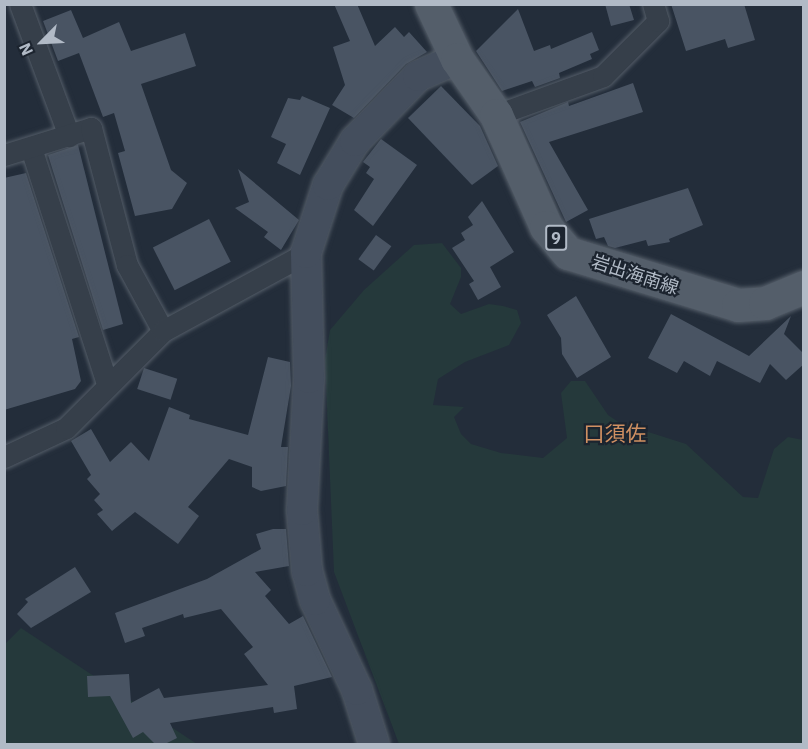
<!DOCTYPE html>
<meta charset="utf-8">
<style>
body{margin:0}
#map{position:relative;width:808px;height:749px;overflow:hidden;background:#232d3a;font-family:"IBM Plex Sans","Noto Sans JP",sans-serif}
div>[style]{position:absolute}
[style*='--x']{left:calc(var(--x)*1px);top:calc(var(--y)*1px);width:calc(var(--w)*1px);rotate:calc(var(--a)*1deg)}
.green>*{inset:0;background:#25393b}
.building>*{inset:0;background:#495463;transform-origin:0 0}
.roads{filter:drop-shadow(0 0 2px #545d68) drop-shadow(0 0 2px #545d68)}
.street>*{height:21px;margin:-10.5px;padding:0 10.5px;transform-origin:10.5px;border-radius:10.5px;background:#363f4a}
.secondary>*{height:30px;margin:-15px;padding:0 15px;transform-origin:15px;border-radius:15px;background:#444e5d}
.primary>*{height:33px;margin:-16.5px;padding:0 16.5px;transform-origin:16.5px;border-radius:16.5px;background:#545e6a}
span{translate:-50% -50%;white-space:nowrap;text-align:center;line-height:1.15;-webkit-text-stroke:4.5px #1c242f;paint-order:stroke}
.shield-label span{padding:2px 4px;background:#1c242f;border:2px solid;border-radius:4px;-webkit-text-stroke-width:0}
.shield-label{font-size:16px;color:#b1bac6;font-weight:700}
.street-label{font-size:18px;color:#b1bac6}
.quarter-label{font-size:21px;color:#d09062}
.frame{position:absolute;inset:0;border:6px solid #b1bac6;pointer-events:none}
.north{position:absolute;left:12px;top:12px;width:60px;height:60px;-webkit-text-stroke:4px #1c242f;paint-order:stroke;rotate:246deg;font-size:16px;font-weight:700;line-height:24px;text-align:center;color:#b1bac6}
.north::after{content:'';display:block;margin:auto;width:21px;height:27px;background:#b1bac6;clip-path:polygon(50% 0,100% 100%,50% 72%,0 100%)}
</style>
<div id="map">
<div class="green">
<i style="clip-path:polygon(442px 243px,461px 268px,461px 277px,450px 304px,461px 314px,489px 304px,503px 306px,517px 310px,521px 323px,509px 345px,465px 362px,438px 379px,433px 405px,464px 407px,454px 417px,461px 434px,471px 444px,501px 453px,543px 458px,567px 438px,561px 393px,571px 381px,585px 381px,608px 415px,620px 423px,686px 444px,743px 497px,758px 498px,774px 449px,788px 437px,803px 440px,803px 744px,399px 744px,334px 572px,325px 360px,330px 330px,364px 290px,414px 245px)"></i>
<i style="clip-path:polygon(21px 628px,197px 744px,5px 744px,5px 644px)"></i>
</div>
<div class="building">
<i style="clip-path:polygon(334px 4px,357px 4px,375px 46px,395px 27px,404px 37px,409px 32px,427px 52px,406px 64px,354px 118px,332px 105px,345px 85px,333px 47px,350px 41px)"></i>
<i style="clip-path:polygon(605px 4px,629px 4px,634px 20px,611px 26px)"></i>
<i style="clip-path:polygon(671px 4px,744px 4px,755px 40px,728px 48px,725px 39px,686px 51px)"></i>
<i style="clip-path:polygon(518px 9px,534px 51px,550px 45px,551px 49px,592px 32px,599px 50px,590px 54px,592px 59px,559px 73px,560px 78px,535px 87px,532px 81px,502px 91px,476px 51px)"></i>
<i style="clip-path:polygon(71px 10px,83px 38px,119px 22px,131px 51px,185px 33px,196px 66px,141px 84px,171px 170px,187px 183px,172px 209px,135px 216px,118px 153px,125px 151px,114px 113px,103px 117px,79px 53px,58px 61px,43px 21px)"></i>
<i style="clip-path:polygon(633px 83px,643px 112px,549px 142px,588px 210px,566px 222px,520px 122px,568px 102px,569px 106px)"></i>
<i style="clip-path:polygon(441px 86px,480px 126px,498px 166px,472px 185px,408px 118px)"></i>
<i style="clip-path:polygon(302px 96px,330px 108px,300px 175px,277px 163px,286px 144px,271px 137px,288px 98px,300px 100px)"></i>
<i style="clip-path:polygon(381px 139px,417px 165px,373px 226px,354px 210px,374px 179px,366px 173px,370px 167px,363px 162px)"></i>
<i style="clip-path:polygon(78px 145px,123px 324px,103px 330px,48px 155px)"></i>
<i style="clip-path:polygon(238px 169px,299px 220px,281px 250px,264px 237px,268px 232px,235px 208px,249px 202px)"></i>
<i style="clip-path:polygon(26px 173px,79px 337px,72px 339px,81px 381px,75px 389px,4px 410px,4px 178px)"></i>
<i style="clip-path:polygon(688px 188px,703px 225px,669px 239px,670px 242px,648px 246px,646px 240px,615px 248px,608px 246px,604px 237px,596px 239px,589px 219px)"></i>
<i style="clip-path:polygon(482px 201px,514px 252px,490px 267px,501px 287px,478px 300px,469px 284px,474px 281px,452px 248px,465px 240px,461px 233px,473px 225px,468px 217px)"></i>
<i style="left:209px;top:219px;width:48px;height:63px;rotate:63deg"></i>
<i style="left:376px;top:235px;width:19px;height:30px;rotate:36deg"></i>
<i style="clip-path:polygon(576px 296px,611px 357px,577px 378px,562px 354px,561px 338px,547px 315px)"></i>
<i style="clip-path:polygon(671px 314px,749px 356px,791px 316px,784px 334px,804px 354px,804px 364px,786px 380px,770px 364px,760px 383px,717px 361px,710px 376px,684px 361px,677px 373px,648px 358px)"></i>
<i style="clip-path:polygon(268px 357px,290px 362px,291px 386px,281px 447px,288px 447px,286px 486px,261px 491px,252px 487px,252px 467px,229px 459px,188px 507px,199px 516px,178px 544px,135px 512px,112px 531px,97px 514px,103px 510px,94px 500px,100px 494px,87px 479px,91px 475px,71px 441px,91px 429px,110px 462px,131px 442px,149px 461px,169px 407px,190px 415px,189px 419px,248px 435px)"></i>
<i style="left:144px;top:368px;width:35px;height:22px;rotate:18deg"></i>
<i style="clip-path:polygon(273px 529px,286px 529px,289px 566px,255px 572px,271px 590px,265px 596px,289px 624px,303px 616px,332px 677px,294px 686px,297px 709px,274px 713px,273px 707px,170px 723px,177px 738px,165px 744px,155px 744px,143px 732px,133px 738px,110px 696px,88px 697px,87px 676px,129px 674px,131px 703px,159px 688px,164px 698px,268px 685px,244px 654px,253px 647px,221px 609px,184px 618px,183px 614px,142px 628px,145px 636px,125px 643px,115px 613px,207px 579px,261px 549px,256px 534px)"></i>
<i style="clip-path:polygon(75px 567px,91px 592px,31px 628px,17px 614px,28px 602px,25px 599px)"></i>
</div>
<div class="roads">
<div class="street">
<i style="--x:20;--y:4;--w:141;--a:69.6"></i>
<i style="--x:496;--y:115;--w:114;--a:-20"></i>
<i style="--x:603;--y:76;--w:78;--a:-45"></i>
<i style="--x:658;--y:21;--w:18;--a:-106"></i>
<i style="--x:31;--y:148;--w:250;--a:72.1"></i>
<i style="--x:4;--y:155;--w:91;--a:-17.2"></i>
<i style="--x:91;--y:128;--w:142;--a:75.3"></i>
<i style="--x:127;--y:265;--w:75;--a:61.4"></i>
<i style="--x:4;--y:457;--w:68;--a:-25.1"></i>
<i style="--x:66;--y:428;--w:137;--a:-45"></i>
<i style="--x:163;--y:331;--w:163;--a:-28.6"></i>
</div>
<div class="secondary">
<i style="--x:374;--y:744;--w:57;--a:-107.5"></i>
<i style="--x:357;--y:690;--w:99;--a:-115"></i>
<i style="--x:315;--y:600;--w:30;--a:-105"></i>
<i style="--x:307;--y:571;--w:61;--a:-94.7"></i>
<i style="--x:302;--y:510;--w:132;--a:-87"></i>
<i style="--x:309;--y:378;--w:125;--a:-91.4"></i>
<i style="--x:306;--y:253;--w:71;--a:-72.1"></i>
<i style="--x:328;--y:185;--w:52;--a:-58.5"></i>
<i style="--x:355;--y:141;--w:91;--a:-45.9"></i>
<i style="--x:418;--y:76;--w:43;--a:-23.6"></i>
</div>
<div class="primary">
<i style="--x:431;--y:4;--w:61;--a:64.7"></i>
<i style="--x:457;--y:59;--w:68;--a:55.1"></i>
<i style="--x:496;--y:115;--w:123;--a:65.9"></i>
<i style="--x:546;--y:227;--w:34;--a:50"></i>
<i style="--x:568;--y:253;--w:178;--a:17"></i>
<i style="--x:738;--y:305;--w:27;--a:-4"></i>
<i style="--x:765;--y:303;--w:42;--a:-22.3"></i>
</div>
</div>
<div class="shield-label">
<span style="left:556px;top:238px">9</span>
</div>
<div class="street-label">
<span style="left:635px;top:275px;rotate:18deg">岩出海南線</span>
</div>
<div class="quarter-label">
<span style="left:615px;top:433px">口須佐</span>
</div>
<div class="frame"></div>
<div class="north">N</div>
</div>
